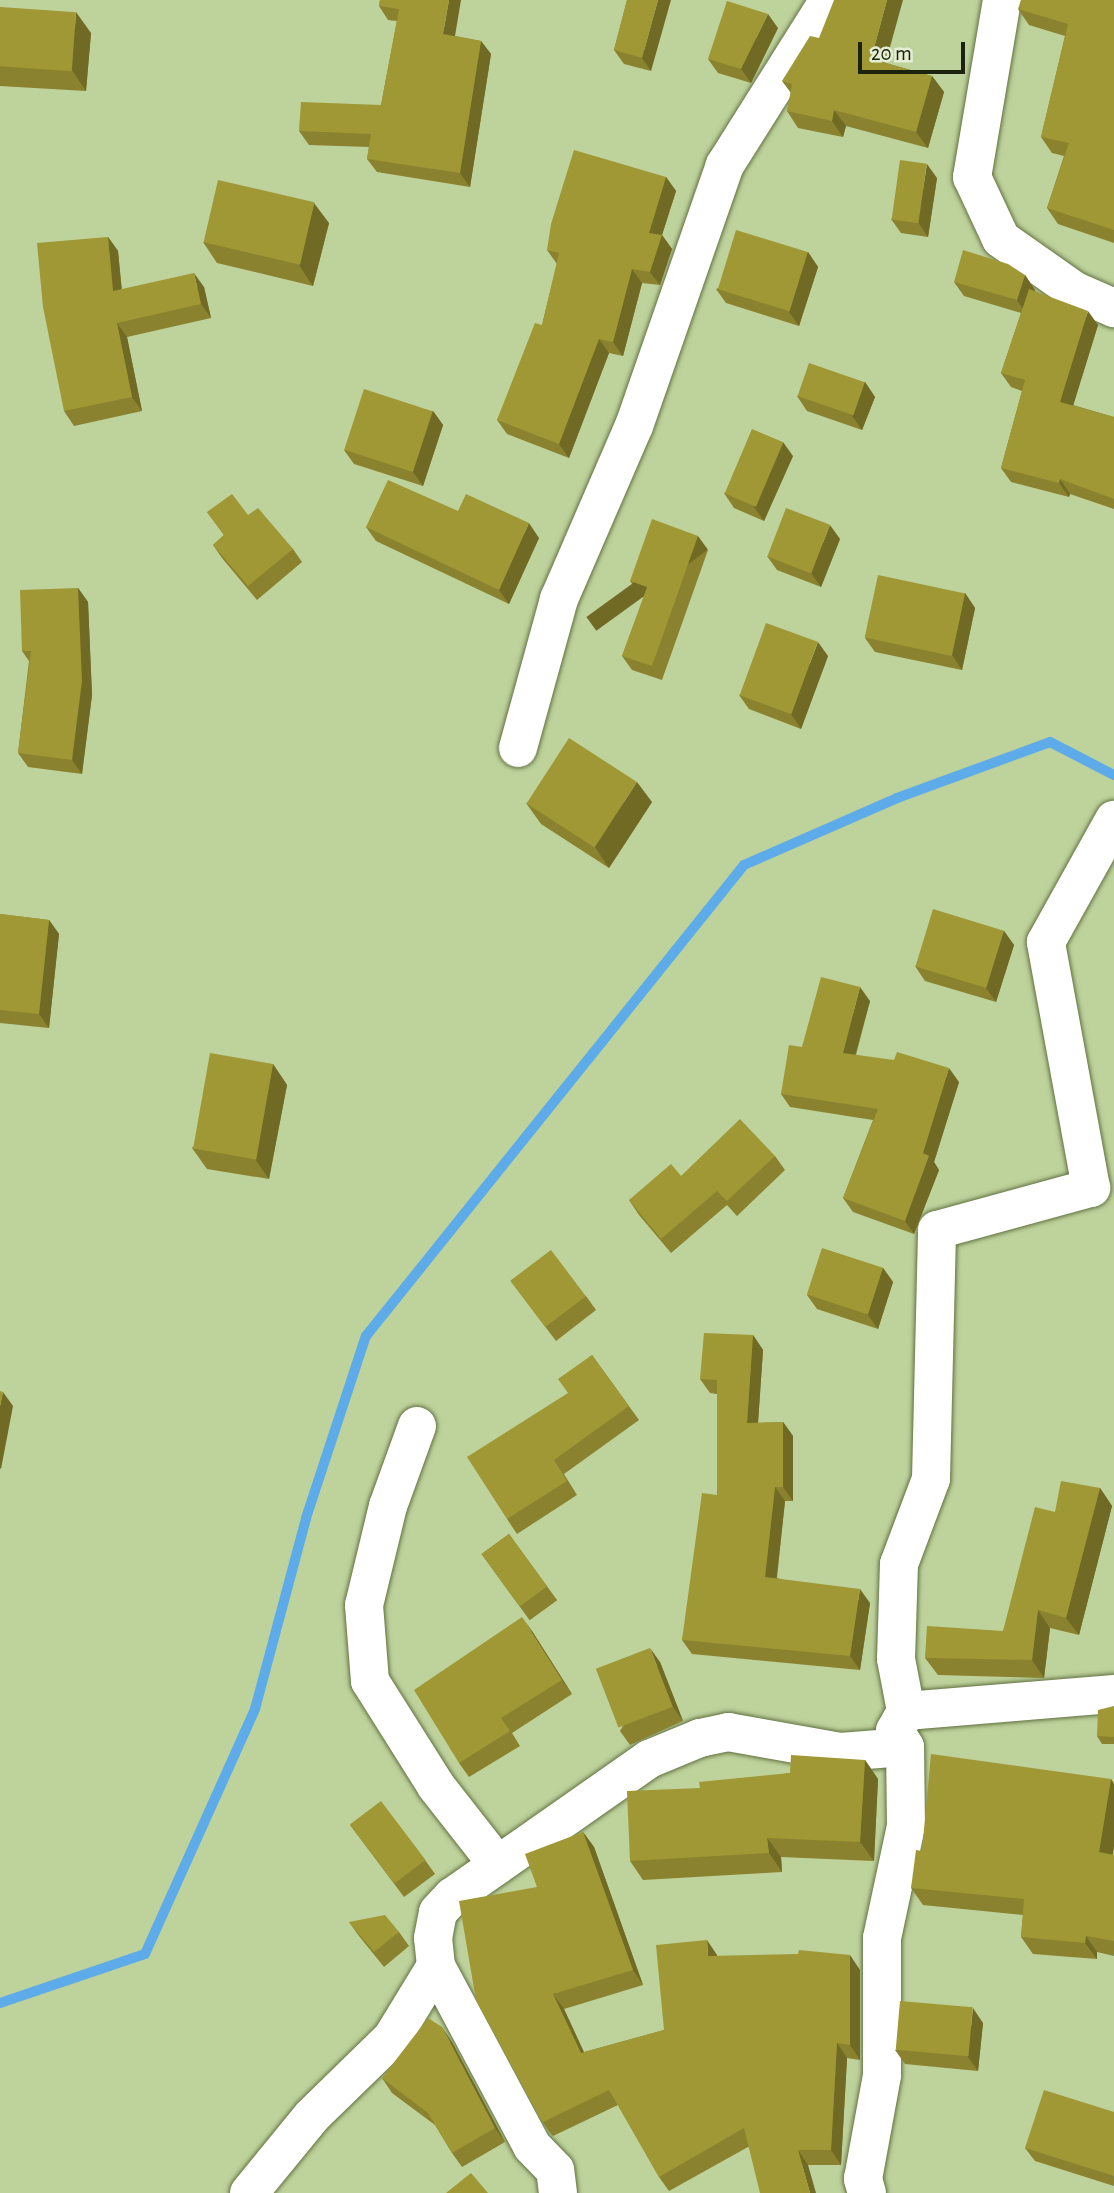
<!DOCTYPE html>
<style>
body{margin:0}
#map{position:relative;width:1114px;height:2193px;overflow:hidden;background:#bed29c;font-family:"Alegreya Sans",sans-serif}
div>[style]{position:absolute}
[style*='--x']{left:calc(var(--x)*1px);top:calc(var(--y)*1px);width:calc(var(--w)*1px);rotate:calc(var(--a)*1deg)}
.stream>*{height:10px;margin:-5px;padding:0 5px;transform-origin:5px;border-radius:5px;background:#5dabe8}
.roads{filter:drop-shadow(0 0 2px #617240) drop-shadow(0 0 2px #617240)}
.street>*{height:38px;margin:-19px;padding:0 19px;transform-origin:19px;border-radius:19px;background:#fff}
.wall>*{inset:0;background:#8a822e;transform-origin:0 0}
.shaded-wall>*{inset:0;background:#706a25;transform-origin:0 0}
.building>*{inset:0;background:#a09735;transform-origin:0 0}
span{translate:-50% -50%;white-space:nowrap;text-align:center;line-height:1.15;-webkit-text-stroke:6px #e4eed3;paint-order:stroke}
.scale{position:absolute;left:858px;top:42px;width:107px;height:32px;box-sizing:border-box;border:4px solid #1b220d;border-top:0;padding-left:9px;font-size:21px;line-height:24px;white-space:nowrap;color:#1b220d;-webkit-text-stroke:5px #e4eed3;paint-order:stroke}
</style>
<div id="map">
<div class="stream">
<i style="--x:0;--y:2003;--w:153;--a:-18.7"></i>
<i style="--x:145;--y:1954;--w:269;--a:-65.8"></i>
<i style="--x:255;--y:1709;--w:198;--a:-75"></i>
<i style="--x:306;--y:1518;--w:192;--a:-71.8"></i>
<i style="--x:366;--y:1336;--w:604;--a:-51.25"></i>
<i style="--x:744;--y:865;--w:167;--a:-23.6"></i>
<i style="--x:897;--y:798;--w:163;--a:-20.1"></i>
<i style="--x:1050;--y:742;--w:72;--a:27.3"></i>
</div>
<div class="roads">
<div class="street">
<i style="--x:1002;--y:0;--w:180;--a:99.6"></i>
<i style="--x:972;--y:177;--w:68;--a:64.9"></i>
<i style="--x:1001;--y:239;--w:90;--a:35.1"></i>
<i style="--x:1075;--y:291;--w:43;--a:23.6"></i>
<i style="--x:518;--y:748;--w:155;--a:-74.6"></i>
<i style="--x:559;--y:599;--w:189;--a:-66.6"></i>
<i style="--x:634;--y:426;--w:276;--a:-70.8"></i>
<i style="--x:725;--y:165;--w:195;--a:-57.8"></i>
<i style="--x:417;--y:1426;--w:85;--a:109.9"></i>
<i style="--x:388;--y:1506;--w:102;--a:103.6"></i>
<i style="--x:364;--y:1605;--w:76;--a:85.5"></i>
<i style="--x:370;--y:1681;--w:124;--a:57.8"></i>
<i style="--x:436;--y:1786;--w:100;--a:51.9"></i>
<i style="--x:906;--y:1711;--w:53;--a:-100.9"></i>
<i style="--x:896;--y:1659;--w:95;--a:-88.2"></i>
<i style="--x:899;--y:1564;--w:91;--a:-69.4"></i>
<i style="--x:931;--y:1479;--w:249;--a:-88.6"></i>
<i style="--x:937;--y:1230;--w:160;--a:-15.3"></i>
<i style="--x:1091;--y:1188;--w:250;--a:-100.4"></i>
<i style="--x:1046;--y:942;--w:140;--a:-60.9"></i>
<i style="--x:249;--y:2193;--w:99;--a:-50.7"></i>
<i style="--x:312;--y:2116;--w:112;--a:-44.3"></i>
<i style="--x:392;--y:2038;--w:84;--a:-58.6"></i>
<i style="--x:558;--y:2193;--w:23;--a:-97"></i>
<i style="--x:555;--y:2170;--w:33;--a:-134"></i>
<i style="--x:532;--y:2146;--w:204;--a:-118.1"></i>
<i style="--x:436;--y:1966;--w:28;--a:-96"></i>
<i style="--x:433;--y:1938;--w:26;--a:-79"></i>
<i style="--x:438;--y:1912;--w:21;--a:-47"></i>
<i style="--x:452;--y:1897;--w:241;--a:-35"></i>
<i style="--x:649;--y:1759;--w:55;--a:-22.4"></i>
<i style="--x:700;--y:1738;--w:29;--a:-12"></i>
<i style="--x:728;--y:1732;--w:114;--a:10.1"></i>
<i style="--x:840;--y:1752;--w:65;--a:-4.4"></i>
<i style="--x:905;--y:1747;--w:19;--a:-122"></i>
<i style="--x:895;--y:1731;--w:23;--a:-61"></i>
<i style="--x:906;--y:1711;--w:209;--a:-4.7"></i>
<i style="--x:867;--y:2193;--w:15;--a:-106"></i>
<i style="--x:863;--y:2179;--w:106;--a:-79.6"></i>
<i style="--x:882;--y:2075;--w:137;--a:-90"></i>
<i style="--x:882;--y:1938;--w:115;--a:-77.9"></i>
<i style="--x:906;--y:1826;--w:79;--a:-90.7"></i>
</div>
</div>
<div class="wall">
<i style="clip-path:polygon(380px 0,455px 36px,481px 41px,491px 54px,470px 187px,377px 172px,367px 159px,369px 147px,309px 145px,299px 131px,381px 105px,397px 21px,388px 20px,379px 6px)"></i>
<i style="clip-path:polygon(627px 0,651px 71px,624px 64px,614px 50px)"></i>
<i style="clip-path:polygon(1114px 0,1114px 243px,1058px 224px,1047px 208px,1064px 156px,1052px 153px,1041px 137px,1065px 36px,1029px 25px,1018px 9px)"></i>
<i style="clip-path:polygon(0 7px,91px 33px,86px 91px,0 86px)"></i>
<i style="clip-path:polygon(778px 28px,751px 83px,718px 73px,708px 59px)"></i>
<i style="clip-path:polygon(886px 63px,932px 76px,944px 92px,928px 148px,846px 126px,843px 137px,798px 128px,787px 111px,791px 93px,782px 81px)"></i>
<i style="clip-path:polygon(666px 177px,676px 191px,662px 235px,672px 249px,660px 285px,642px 283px,623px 356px,609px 353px,569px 458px,507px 434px,497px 420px,542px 325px,557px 264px,547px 250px)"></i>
<i style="clip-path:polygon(937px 178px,928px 237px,901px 233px,891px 219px)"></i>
<i style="clip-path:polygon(329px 223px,313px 286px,217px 263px,203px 242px)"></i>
<i style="clip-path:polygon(108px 237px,118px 251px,122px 290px,204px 287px,211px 318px,127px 337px,142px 411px,74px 426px,64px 411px)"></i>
<i style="clip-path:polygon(808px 252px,818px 267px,799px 326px,726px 303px,716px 289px)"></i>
<i style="clip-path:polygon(1025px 275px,1035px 290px,1035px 291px,1098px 325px,1073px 405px,1114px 417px,1114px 509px,1070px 494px,1069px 497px,1011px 482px,1001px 468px,1022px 391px,1011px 387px,1001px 373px,1021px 313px,964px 296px,954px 282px)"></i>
<i style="clip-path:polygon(865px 382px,875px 397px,862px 430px,807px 411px,797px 396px)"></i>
<i style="clip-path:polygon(433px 411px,443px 425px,423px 486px,354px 464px,344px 450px)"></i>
<i style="clip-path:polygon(793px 456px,764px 521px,734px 508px,724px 493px)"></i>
<i style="clip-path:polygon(458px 511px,539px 538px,509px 604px,376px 541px,366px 527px)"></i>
<i style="clip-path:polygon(207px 512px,248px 515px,293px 549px,302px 562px,257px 600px,222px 558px,213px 545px,224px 535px)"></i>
<i style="clip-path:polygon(840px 539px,821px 587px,777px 570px,767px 556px)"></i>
<i style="clip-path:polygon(708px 550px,662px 680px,632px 670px,622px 656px,644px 597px,640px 595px,630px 581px)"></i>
<i style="clip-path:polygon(78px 588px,88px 602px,92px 695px,82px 774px,28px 767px,18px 753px,29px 661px,22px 651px)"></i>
<i style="clip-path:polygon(965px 593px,975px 608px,962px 670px,875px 652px,865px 638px)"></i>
<i style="clip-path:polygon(828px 656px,801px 729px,749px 709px,739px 695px)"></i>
<i style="clip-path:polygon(652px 802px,609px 868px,541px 824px,526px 803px)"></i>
<i style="clip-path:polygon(0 914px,49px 920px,59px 934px,49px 1028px,0 1023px)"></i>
<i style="clip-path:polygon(1004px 931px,1014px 945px,996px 1002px,925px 981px,915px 966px)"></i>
<i style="clip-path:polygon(870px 1001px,856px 1055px,959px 1082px,934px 1162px,939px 1170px,914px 1234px,853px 1212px,843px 1198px,873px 1120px,790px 1107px,781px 1094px,802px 1047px)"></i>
<i style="clip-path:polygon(273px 1064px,287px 1085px,269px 1179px,207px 1169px,192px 1148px)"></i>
<i style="clip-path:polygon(775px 1156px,785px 1170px,737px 1216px,727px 1205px,671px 1253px,639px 1215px,629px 1200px,681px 1176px)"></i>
<i style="clip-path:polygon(883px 1268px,893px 1282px,878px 1329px,817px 1309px,807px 1295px)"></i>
<i style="clip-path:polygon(511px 1281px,586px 1296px,596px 1310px,556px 1341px)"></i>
<i style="clip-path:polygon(753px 1335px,763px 1350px,758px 1423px,783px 1422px,793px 1436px,793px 1501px,785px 1501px,777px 1578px,870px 1603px,860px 1670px,692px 1654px,682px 1640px,717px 1495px,717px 1394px,710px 1393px,700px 1379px)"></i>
<i style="clip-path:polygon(592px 1355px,639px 1420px,564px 1474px,577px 1495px,517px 1534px,507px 1519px,568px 1393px)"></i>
<i style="clip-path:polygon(1100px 1488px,1112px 1506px,1079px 1635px,1050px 1628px,1044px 1678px,938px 1675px,925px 1658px,1003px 1631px,1055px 1512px)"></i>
<i style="left:509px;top:1534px;width:82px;height:34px;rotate:54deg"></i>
<i style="clip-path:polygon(532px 1631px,572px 1694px,512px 1733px,520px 1746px,469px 1777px,459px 1763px)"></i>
<i style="clip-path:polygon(660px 1662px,683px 1721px,630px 1745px,620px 1731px)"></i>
<i style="clip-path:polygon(1114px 1706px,1114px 1744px,1102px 1744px,1097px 1736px)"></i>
<i style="clip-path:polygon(865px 1760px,878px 1779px,874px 1861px,781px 1857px,782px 1872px,643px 1880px,630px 1861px,700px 1788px,790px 1773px)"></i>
<i style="clip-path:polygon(1111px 1779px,1114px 1784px,1114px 1846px,1113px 1855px,1114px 1855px,1114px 1956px,1097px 1952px,1097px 1959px,1033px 1954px,1021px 1937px,1023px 1915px,923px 1905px,911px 1888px,922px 1851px)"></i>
<i style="clip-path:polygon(350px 1825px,425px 1860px,435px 1874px,404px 1897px)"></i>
<i style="clip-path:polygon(583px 1832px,594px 1847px,643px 1985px,564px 2009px,584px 2052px,664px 2030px,717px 1955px,717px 1956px,860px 1970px,860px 2060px,847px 2058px,841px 2165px,808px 2165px,748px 2147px,669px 2191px,659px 2177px,618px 2105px,553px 2136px,550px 2133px,540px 2118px,537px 1887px)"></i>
<i style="clip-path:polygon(349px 1922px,399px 1932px,409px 1946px,384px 1967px,359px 1936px)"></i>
<i style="clip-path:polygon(983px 2023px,978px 2071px,905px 2064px,895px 2050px)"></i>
<i style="clip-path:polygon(452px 2042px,505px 2142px,462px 2167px,452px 2153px,435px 2125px,392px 2093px,382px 2078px)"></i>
<i style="clip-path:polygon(1114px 2112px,1114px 2186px,1035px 2161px,1025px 2148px)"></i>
</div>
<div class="shaded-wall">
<i style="clip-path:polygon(449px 0,461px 0,453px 48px,443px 34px)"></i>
<i style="clip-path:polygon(658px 0,671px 0,651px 71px,642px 58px)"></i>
<i style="clip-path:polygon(887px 0,903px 0,882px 76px,871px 59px)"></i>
<i style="clip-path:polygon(76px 12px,91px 33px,86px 91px,72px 70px)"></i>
<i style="clip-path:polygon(768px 14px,778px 28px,751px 83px,741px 69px)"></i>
<i style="clip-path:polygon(481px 41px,491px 54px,470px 187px,460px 173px)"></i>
<i style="clip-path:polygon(932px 76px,944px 92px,928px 148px,916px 132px)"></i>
<i style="clip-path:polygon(834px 110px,846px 126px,843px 137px,832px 121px)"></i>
<i style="clip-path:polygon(927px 164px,937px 178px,928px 237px,918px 222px)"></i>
<i style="clip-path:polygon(666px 177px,676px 191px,662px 235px,672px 249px,660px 285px,650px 272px,649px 233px)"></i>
<i style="clip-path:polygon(314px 203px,329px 223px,313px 286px,299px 265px)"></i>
<i style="clip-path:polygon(108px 237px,118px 251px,123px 306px,113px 291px)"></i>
<i style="clip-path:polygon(808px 252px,818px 267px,799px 326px,789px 312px)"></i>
<i style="clip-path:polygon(632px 269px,642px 283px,623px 356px,613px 342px)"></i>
<i style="clip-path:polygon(194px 273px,204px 287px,211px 318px,201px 304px)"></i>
<i style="clip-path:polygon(1025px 275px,1035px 290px,1027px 315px,1017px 300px)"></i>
<i style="clip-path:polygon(1088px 311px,1098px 325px,1070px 416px,1060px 402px)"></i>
<i style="clip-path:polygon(117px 323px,127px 337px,142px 411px,132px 397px)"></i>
<i style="clip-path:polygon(599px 339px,609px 353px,569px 458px,559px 444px)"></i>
<i style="clip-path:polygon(865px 382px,875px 397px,862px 430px,852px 416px)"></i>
<i style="clip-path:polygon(433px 411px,443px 425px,423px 486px,413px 472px)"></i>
<i style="clip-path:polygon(783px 442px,793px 456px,764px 521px,754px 507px)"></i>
<i style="clip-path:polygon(1060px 479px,1070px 494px,1069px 497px,1059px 483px)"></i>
<i style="clip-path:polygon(529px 523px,539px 538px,509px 604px,499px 590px)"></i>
<i style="clip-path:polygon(830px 525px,840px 539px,821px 587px,811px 573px)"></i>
<i style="left:698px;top:536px;width:17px;height:138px;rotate:54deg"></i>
<i style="clip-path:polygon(78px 588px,88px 602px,92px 695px,82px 774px,72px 760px)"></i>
<i style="clip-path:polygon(965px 593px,975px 608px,962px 670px,952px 655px)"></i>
<i style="clip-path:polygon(818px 642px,828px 656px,801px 729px,791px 714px)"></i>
<i style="clip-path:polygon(637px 782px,652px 802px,609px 868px,595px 847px)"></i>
<i style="clip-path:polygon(49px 920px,59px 934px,49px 1028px,39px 1014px)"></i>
<i style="clip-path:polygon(1004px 931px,1014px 945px,996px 1002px,986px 988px)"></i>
<i style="clip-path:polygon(860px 987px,870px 1001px,852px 1066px,843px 1053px)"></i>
<i style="clip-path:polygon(273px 1064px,287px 1085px,269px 1179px,255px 1159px)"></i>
<i style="clip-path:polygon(949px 1068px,959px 1082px,934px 1162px,939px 1170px,914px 1234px,905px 1221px,923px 1153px)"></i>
<i style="clip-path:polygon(883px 1268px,893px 1282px,878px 1329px,868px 1315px)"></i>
<i style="clip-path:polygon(753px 1335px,763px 1350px,757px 1437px,747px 1423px)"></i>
<i style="clip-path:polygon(3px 1392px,13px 1406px,1px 1469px,0 1468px,0 1406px)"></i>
<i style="clip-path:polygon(783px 1422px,793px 1436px,793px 1501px,783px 1487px)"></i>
<i style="clip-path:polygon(775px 1487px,785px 1501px,775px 1591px,765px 1577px)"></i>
<i style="clip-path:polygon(1100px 1488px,1112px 1506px,1079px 1635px,1066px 1618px)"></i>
<i style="clip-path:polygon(860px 1589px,870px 1603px,860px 1670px,850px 1656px)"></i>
<i style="clip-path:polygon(1038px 1610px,1050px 1628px,1044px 1678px,1032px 1660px)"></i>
<i style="clip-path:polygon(522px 1617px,532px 1631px,572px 1694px,562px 1680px)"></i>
<i style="clip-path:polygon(650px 1648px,660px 1662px,683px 1721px,673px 1707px)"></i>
<i style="clip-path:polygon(865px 1760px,878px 1779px,874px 1861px,860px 1842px)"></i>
<i style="clip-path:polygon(1111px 1779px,1114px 1784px,1114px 1846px,1110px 1869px,1099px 1852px)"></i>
<i style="clip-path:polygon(583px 1832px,594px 1847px,643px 1985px,633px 1970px)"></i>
<i style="clip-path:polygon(767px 1838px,781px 1857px,782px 1872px,769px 1853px)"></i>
<i style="clip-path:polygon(1086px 1936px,1097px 1952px,1097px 1959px,1085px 1943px)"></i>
<i style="clip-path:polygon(707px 1940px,717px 1955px,719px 1971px,708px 1956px)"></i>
<i style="clip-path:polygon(850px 1955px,860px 1970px,860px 2060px,850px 2045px)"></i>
<i style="clip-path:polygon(553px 1994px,564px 2009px,591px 2068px,581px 2053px)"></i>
<i style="clip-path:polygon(973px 2008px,983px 2023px,978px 2071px,968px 2057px)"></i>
<i style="clip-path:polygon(442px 2027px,452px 2042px,505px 2142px,495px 2128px)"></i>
<i style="clip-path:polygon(837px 2043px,847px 2058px,841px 2165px,831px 2150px)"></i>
<i style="clip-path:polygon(798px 2150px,808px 2165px,816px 2193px,810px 2193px)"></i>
</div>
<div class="building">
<i style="clip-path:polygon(380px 0,449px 0,443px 34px,481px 41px,460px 173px,367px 159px,371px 134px,299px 131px,301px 102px,381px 105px,399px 9px,379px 6px)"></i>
<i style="clip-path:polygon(627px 0,658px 0,642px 58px,614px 50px)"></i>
<i style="clip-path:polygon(834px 0,887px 0,871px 59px,932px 76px,916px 132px,834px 110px,832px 121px,787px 111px,792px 84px,782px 81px,810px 36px,819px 38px)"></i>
<i style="clip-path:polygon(1021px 0,1114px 0,1114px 230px,1047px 208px,1069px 143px,1041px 137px,1068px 24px,1018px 9px)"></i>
<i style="clip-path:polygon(727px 1px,768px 14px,741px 69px,708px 59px)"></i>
<i style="left:0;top:7px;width:76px;height:59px;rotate:4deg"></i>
<i style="clip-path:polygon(574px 150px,666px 177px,649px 233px,662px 235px,650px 272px,632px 269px,613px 342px,599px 339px,559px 444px,497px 420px,535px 323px,542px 325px,559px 253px,547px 250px,551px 224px)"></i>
<i style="left:900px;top:160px;width:27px;height:60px;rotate:8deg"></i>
<i style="left:218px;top:180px;width:99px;height:64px;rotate:13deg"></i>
<i style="left:736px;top:230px;width:75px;height:62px;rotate:17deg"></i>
<i style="clip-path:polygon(108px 237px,113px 291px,194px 273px,201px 304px,117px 323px,132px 397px,64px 411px,43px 307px,37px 243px)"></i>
<i style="clip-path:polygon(963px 250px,1008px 264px,1025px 275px,1017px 300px,954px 282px)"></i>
<i style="clip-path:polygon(1029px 289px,1088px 311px,1060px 402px,1114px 417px,1114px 499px,1060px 479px,1059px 483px,1001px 468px,1025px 380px,1001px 373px)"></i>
<i style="left:809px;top:363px;width:59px;height:35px;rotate:19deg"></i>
<i style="left:364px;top:389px;width:72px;height:64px;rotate:18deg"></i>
<i style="left:752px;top:429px;width:34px;height:70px;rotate:23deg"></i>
<i style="clip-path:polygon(388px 480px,458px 511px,466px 494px,529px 523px,499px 590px,366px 527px)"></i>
<i style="clip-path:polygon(232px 494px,248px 515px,258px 508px,293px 549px,248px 586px,213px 545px,224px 535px,207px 512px)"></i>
<i style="left:786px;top:508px;width:47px;height:52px;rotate:21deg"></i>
<i style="clip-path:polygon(652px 519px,698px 536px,652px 666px,622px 656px,647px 587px,630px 581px)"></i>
<i style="left:878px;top:575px;width:89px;height:64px;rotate:12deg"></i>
<i style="clip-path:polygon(78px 588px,82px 681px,72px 760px,18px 753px,31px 651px,22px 651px,20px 590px)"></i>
<i style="left:766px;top:623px;width:55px;height:77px;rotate:20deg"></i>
<i style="left:569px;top:738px;width:81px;height:78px;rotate:33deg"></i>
<i style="left:933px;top:909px;width:74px;height:60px;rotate:17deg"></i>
<i style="clip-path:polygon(0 914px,49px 920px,39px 1014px,0 1010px)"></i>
<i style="clip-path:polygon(821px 977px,860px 987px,843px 1053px,894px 1060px,897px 1052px,949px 1068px,923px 1153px,929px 1156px,905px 1221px,843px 1198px,878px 1109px,781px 1094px,789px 1045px,802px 1047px)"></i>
<i style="left:210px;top:1053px;width:64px;height:97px;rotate:10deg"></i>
<i style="clip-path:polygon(740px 1119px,775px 1156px,727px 1201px,717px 1191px,661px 1239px,629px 1200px,671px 1164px,681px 1176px)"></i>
<i style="left:822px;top:1248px;width:64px;height:49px;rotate:18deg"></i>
<i style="left:551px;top:1250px;width:58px;height:51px;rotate:53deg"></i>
<i style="clip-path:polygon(704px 1333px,753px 1335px,747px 1423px,783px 1422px,783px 1487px,775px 1487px,765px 1577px,860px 1589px,850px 1656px,682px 1640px,702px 1493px,717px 1495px,717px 1380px,700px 1379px)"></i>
<i style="clip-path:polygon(592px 1355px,629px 1406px,554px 1460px,567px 1481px,507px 1519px,467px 1457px,568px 1393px,558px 1379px)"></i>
<i style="clip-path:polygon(0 1391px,3px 1392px,0 1406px)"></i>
<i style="clip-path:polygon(1061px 1481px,1100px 1488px,1066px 1618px,1038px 1610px,1032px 1660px,925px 1658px,927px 1626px,1003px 1631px,1035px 1507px,1055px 1512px)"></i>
<i style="left:509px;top:1534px;width:65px;height:34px;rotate:54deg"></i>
<i style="clip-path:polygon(522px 1617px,562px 1680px,501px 1718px,510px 1731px,459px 1763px,414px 1690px)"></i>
<i style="left:650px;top:1648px;width:63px;height:58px;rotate:69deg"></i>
<i style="clip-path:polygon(1114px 1706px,1114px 1737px,1097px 1736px,1098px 1710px)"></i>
<i style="clip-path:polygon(931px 1754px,1111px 1779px,1099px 1852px,1114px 1855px,1114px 1941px,1086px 1936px,1085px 1943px,1021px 1937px,1024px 1899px,911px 1888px,916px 1850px,922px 1851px)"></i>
<i style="clip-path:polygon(791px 1755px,865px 1760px,860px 1842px,767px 1838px,769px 1853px,630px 1861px,627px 1791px,700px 1788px,699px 1782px,790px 1773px)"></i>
<i style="left:381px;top:1801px;width:74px;height:39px;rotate:53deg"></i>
<i style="clip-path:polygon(583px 1832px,633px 1970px,553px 1994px,581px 2053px,664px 2030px,656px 1945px,707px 1940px,708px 1956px,798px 1954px,799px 1950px,850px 1955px,850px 2045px,837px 2043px,831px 2150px,798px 2150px,810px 2193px,760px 2193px,744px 2128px,659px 2177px,609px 2090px,543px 2122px,540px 2118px,476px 2000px,459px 1901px,537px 1887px,525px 1854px)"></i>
<i style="clip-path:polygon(385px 1915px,399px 1932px,374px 1952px,349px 1922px)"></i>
<i style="left:900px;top:2001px;width:73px;height:49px;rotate:5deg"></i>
<i style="clip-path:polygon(428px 2018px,442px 2027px,495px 2128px,452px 2153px,428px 2113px,382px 2078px)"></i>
<i style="clip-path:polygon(1044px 2090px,1114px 2112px,1114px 2176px,1025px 2148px)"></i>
<i style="clip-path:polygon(471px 2173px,488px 2193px,446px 2193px)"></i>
</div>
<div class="scale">20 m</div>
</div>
